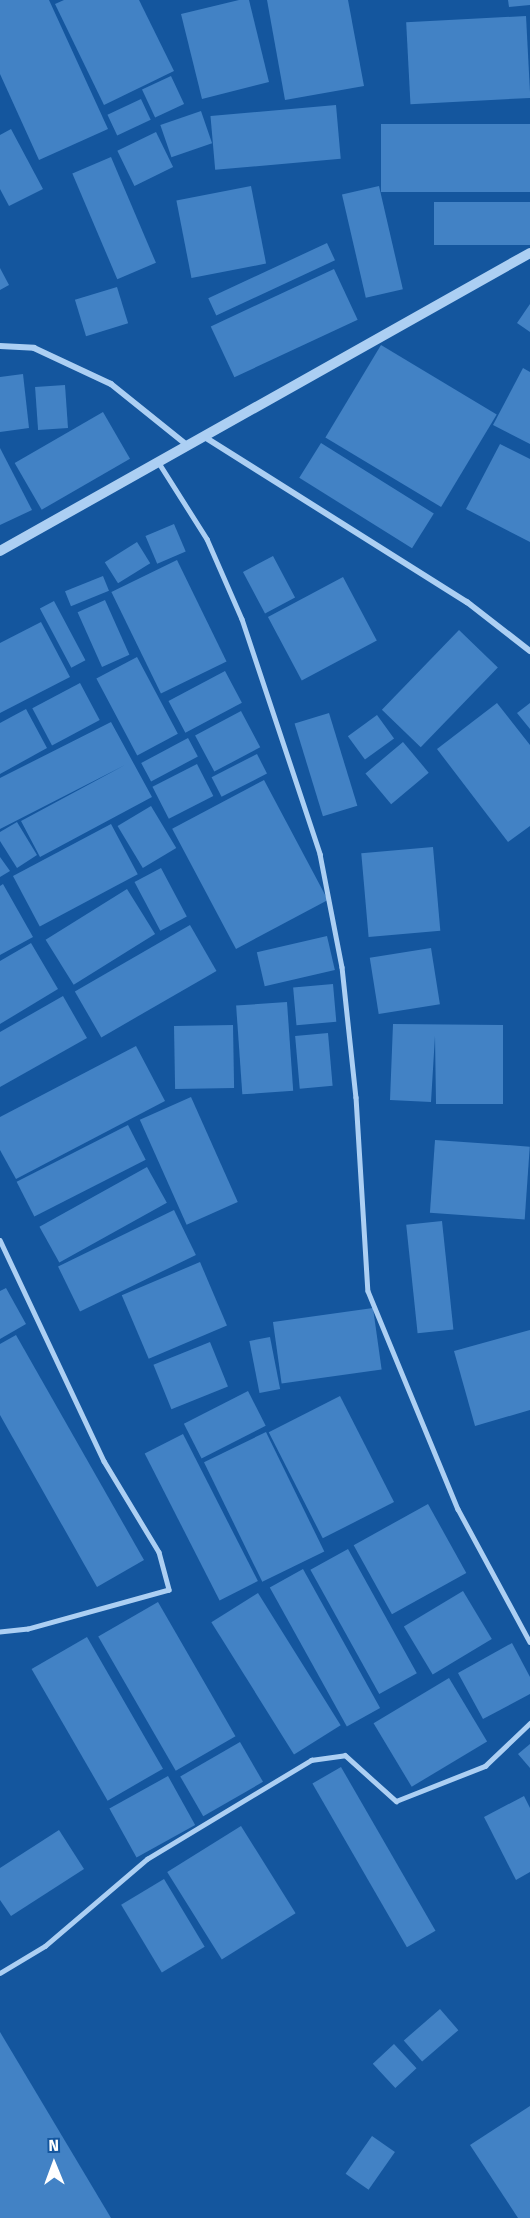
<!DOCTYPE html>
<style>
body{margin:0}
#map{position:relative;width:530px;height:2218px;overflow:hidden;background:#14569e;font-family:"Fira Sans",sans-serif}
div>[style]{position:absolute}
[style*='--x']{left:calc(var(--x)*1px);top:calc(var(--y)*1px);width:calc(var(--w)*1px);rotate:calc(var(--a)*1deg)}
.building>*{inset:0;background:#4282c5;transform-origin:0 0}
.service>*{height:4.5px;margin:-2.25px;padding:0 2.25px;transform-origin:2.25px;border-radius:2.25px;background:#accff3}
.minor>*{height:6px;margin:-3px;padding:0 3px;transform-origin:3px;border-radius:3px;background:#accff3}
.tertiary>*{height:10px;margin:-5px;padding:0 5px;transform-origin:5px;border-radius:5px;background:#accff3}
span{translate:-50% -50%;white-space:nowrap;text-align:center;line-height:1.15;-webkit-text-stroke:4.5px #14569e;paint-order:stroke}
.north{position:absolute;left:24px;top:2134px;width:60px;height:60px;-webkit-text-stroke:4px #14569e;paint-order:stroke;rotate:359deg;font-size:16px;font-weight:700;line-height:24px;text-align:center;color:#fff}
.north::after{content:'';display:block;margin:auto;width:21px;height:27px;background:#fff;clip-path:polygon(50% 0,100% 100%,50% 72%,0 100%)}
</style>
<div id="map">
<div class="building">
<i style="clip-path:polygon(0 0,49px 0,108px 129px,39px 160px,0 74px)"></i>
<i style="clip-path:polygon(64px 0,139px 0,174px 71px,104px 105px,55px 4px)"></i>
<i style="clip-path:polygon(239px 0,249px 0,269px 82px,202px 99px,181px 14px)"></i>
<i style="clip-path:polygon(267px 0,348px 0,364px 86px,285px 100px)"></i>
<i style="clip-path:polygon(508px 0,530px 0,530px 5px,509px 7px)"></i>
<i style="left:526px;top:16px;width:82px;height:120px;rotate:87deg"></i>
<i style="left:171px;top:76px;width:31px;height:32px;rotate:65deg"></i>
<i style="left:141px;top:99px;width:23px;height:37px;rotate:65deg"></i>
<i style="left:336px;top:105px;width:54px;height:126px;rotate:85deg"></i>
<i style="left:201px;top:111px;width:34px;height:43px;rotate:71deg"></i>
<i style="left:530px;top:124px;width:68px;height:149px;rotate:90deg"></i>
<i style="clip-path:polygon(11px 129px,43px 189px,9px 206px,0 189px,0 135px)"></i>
<i style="left:156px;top:132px;width:39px;height:43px;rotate:64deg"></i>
<i style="left:111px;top:157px;width:115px;height:42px;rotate:67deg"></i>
<i style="left:251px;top:186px;width:79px;height:76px;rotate:79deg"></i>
<i style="left:379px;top:186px;width:106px;height:38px;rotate:77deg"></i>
<i style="left:530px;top:202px;width:43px;height:96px;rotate:90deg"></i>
<i style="left:327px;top:243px;width:19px;height:131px;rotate:65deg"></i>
<i style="clip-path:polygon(0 268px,9px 285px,0 290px)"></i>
<i style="left:334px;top:269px;width:56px;height:136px;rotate:65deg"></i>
<i style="left:117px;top:287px;width:38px;height:44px;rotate:73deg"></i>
<i style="clip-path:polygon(530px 304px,530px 332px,517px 323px)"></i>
<i style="left:381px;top:345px;width:135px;height:108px;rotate:31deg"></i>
<i style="clip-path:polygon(523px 368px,530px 372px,530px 444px,493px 425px)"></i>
<i style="clip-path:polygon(23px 374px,29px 428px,0 432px,0 377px)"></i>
<i style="left:65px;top:385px;width:43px;height:30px;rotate:86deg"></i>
<i style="left:103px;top:412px;width:54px;height:102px;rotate:60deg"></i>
<i style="left:321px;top:443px;width:133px;height:41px;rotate:32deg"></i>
<i style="clip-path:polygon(500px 444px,530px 459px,530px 542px,466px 509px)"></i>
<i style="clip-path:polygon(0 448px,32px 510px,0 525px)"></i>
<i style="left:174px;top:524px;width:30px;height:31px;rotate:67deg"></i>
<i style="left:137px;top:542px;width:25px;height:38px;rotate:58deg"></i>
<i style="left:273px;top:556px;width:47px;height:34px;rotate:62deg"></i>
<i style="left:177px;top:560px;width:113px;height:73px;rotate:64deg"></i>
<i style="left:103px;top:576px;width:16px;height:41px;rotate:68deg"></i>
<i style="left:343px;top:577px;width:72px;height:85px;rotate:62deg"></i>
<i style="left:105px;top:600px;width:60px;height:30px;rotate:66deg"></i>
<i style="left:54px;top:601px;width:67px;height:16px;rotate:62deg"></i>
<i style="clip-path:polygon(41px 622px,70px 677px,0 713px,0 643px)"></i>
<i style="left:459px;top:630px;width:54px;height:111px;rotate:44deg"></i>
<i style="left:137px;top:657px;width:87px;height:46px;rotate:62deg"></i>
<i style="left:225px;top:671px;width:36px;height:64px;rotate:62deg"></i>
<i style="left:80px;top:683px;width:42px;height:54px;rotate:62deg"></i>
<i style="clip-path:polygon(497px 703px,530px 745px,530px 826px,508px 842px,437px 749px)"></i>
<i style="clip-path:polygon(530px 703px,530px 729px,517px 713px)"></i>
<i style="clip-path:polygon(26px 709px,47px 748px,0 774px,0 723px)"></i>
<i style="left:241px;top:711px;width:41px;height:52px;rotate:62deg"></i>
<i style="left:329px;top:713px;width:97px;height:36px;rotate:73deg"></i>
<i style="left:377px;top:715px;width:29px;height:36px;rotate:54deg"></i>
<i style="clip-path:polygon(111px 722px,152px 797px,40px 857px,21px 821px,125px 765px,0 829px,0 778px)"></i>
<i style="left:188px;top:738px;width:21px;height:53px;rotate:62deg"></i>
<i style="left:403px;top:742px;width:40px;height:49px;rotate:50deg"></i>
<i style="left:257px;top:754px;width:22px;height:51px;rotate:63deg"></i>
<i style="left:197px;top:764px;width:36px;height:50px;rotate:63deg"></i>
<i style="left:264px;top:780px;width:136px;height:104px;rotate:62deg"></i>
<i style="left:151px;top:806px;width:49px;height:39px;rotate:59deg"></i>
<i style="clip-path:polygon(17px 822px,37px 855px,17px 868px,0 841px,0 832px)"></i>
<i style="left:111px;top:824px;width:57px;height:111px;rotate:62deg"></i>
<i style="left:433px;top:847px;width:84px;height:72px;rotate:85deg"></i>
<i style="clip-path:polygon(0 857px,10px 871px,0 877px)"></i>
<i style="left:161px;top:868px;width:55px;height:30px;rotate:62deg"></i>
<i style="clip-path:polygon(3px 884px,33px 937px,0 955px,0 886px)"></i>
<i style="left:127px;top:889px;width:53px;height:96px;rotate:58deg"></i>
<i style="left:190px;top:925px;width:53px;height:133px;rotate:60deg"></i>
<i style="left:327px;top:936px;width:35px;height:72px;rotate:77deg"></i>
<i style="clip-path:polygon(31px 943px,58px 989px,0 1024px,0 961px)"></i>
<i style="left:431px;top:948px;width:57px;height:62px;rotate:81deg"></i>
<i style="left:333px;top:984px;width:38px;height:40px;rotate:85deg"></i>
<i style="clip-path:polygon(63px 996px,87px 1038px,0 1087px,0 1032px)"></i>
<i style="left:287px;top:1002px;width:89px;height:51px;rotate:86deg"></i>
<i style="clip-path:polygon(393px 1024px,503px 1025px,503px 1104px,436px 1104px,435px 1036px,431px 1102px,390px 1100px)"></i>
<i style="left:233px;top:1025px;width:63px;height:59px;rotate:89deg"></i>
<i style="left:328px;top:1033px;width:53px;height:33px;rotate:85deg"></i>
<i style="clip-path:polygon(136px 1046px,165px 1101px,16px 1179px,0 1150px,0 1117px)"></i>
<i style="left:191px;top:1097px;width:115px;height:56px;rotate:66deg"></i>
<i style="left:128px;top:1125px;width:39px;height:125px;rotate:63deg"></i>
<i style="left:435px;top:1140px;width:95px;height:73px;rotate:4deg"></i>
<i style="left:147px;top:1167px;width:41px;height:123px;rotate:61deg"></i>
<i style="left:174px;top:1210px;width:50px;height:129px;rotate:64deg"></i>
<i style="left:442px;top:1221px;width:109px;height:36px;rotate:84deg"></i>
<i style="left:200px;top:1262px;width:69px;height:85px;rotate:67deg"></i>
<i style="clip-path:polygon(6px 1288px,26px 1324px,0 1339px,0 1291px)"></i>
<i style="left:373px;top:1308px;width:62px;height:101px;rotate:82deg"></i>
<i style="clip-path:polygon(530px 1330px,530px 1410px,475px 1426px,454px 1351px)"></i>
<i style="clip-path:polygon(16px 1335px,144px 1560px,97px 1587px,0 1415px,0 1344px)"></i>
<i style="left:270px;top:1337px;width:53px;height:21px;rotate:79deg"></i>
<i style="left:210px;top:1342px;width:48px;height:61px;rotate:68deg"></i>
<i style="left:248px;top:1391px;width:39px;height:72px;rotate:63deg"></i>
<i style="left:340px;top:1396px;width:119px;height:80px;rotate:63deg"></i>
<i style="left:266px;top:1432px;width:133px;height:69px;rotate:64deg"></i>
<i style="left:183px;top:1434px;width:165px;height:43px;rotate:63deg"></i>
<i style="left:428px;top:1504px;width:79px;height:85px;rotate:61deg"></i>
<i style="left:348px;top:1549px;width:142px;height:43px;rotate:61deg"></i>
<i style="left:303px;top:1569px;width:159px;height:38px;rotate:61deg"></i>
<i style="left:463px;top:1591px;width:56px;height:69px;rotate:59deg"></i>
<i style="left:258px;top:1593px;width:156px;height:55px;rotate:58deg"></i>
<i style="left:158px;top:1602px;width:155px;height:69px;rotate:60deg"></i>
<i style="left:87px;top:1637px;width:152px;height:64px;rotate:60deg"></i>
<i style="clip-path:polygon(512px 1643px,530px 1677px,530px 1694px,483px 1719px,458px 1673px)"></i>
<i style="left:449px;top:1678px;width:74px;height:88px;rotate:59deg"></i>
<i style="left:240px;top:1742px;width:46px;height:69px;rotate:60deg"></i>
<i style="clip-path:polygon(530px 1744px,530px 1768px,518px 1754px)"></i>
<i style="left:341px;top:1767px;width:189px;height:33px;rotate:60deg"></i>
<i style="left:168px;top:1776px;width:56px;height:67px;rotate:61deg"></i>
<i style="clip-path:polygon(524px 1796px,530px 1808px,530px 1872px,516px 1880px,484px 1817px)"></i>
<i style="left:241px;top:1826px;width:103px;height:87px;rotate:58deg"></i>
<i style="clip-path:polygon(59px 1830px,84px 1869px,11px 1916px,0 1900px,0 1868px)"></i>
<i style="left:164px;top:1879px;width:79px;height:50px;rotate:59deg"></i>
<i style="left:440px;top:2009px;width:28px;height:48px;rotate:49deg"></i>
<i style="clip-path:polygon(0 2032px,111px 2218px,0 2218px)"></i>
<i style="left:394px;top:2044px;width:33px;height:29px;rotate:47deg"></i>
<i style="clip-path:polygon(530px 2106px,530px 2218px,518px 2218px,470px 2145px)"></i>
<i style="left:372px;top:2136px;width:28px;height:46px;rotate:35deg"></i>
</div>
<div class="service">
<i style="--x:159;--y:463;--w:90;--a:57.7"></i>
<i style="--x:207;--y:539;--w:87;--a:66.4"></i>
<i style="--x:242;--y:619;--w:248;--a:71.6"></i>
<i style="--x:320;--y:854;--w:115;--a:79"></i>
<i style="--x:342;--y:967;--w:131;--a:83.9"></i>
<i style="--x:356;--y:1097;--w:194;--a:86.5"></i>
<i style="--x:368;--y:1291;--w:236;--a:67.6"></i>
<i style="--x:458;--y:1509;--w:151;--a:61.6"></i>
<i style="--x:0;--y:1240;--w:244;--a:64.8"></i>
<i style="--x:104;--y:1461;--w:106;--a:58.9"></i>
<i style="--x:159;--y:1552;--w:39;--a:75"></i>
<i style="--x:169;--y:1590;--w:146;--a:164.5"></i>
<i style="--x:28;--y:1629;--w:28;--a:174"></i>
<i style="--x:0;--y:1973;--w:52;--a:-31"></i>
<i style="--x:45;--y:1946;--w:134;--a:-40.5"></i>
<i style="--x:147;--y:1859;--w:192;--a:-31.1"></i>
<i style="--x:311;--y:1760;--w:34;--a:-8"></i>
<i style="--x:345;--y:1755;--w:69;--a:42"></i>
<i style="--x:396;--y:1801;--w:96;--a:-21.5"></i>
<i style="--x:485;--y:1766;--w:62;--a:-43.7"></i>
</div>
<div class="minor">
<i style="--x:0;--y:346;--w:34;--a:3"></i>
<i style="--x:34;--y:348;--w:85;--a:25.1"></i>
<i style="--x:111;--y:384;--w:97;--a:38.8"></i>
<i style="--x:203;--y:436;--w:312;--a:32.2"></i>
<i style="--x:467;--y:602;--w:80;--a:37.9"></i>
</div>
<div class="tertiary">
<i style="--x:0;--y:551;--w:608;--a:-29.35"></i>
</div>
<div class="north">N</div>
</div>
